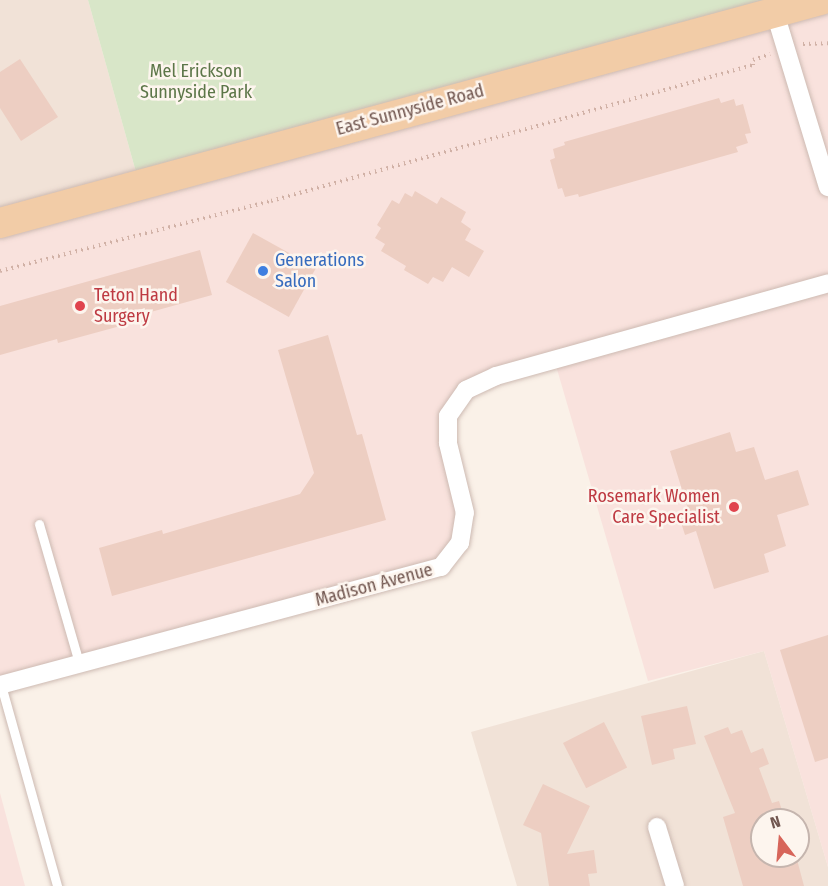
<!DOCTYPE html>
<style>
body{margin:0}
#map{position:relative;width:828px;height:886px;overflow:hidden;background:#faf1e8;font-family:"Fira Sans Condensed",sans-serif}
div>[style]{position:absolute}
[style*='--x']{left:calc(var(--x)*1px);top:calc(var(--y)*1px);width:calc(var(--w)*1px);rotate:calc(var(--a)*1deg)}
.residential>*{inset:0;background:#f1e2d7}
.commercial>*{inset:0;background:#f9e2dd}
.green>*{inset:0;background:#d8e6c8}
.building>*{inset:0;background:#edcec2;transform-origin:0 0}
.path>*{height:4px;margin-top:-2px;transform-origin:0;background:repeating-linear-gradient(90deg,#d1b1a6 0 1.5px,transparent 0 6px)}
.roads{filter:drop-shadow(0 0 2px #cdbab2) drop-shadow(0 0 2px #cdbab2)}
.service>*{height:9px;margin:-4.5px;padding:0 4.5px;transform-origin:4.5px;border-radius:4.5px;background:#fff}
.minor>*{height:18px;margin:-9px;padding:0 9px;transform-origin:9px;border-radius:9px;background:#fff}
.primary>*{height:30px;margin:-15px;padding:0 15px;transform-origin:15px;border-radius:15px;background:#f2cca7}
.dots>*{width:16px;height:16px;translate:-50% -50%;box-sizing:border-box;border:3px solid #fdf5ee;border-radius:50%}
span{translate:-50% -50%;white-space:nowrap;text-align:center;line-height:1.15;-webkit-text-stroke:5px #fdf5ee;paint-order:stroke}
.park-label{font-size:18px;color:#5c7648}
.street-label{font-size:18px;color:#71564f}
.shop-label{font-size:18px;color:#366cbe}
.left{translate:0 -50%;text-align:left}
.health-label{font-size:18px;color:#be3a42}
.right{translate:-100% -50%;text-align:right}
.north{position:absolute;left:750px;top:808px;width:60px;height:60px;box-sizing:border-box;background:#fdf5ee;border:2px solid #c5b5ae;border-radius:50%;rotate:344deg;font-size:16px;font-weight:700;line-height:24px;text-align:center;color:#71564f}
.north::after{content:'';display:block;margin:auto;width:21px;height:27px;background:#d7655a;clip-path:polygon(50% 0,100% 100%,50% 72%,0 100%)}
</style>
<div id="map">
<div class="residential">
<i style="clip-path:polygon(0 0,88px 0,139px 183px,0 223px)"></i>
<i style="clip-path:polygon(evenodd,764px 651px,828px 867px,828px 886px,517px 886px,471px 732px,764px 651px,762px 820px,798px 820px,798px 856px,762px 856px,762px 820px)"></i>
</div>
<div class="commercial">
<i style="clip-path:polygon(828px 0,828px 867px,764px 651px,648px 681px,554px 359px,496px 376px,448px 416px,465px 513px,441px 567px,0 685px,0 223px)"></i>
<i style="clip-path:polygon(0 793px,25px 886px,0 886px)"></i>
</div>
<div class="green">
<i style="clip-path:polygon(88px 0,811px 0,139px 183px)"></i>
</div>
<div class="building">
<i style="clip-path:polygon(20px 59px,58px 117px,21px 141px,0 108px,0 72px)"></i>
<i style="clip-path:polygon(719px 98px,721px 103px,734px 99px,736px 106px,743px 104px,751px 133px,745px 134px,748px 143px,736px 147px,738px 152px,579px 197px,578px 194px,565px 197px,562px 188px,558px 189px,550px 160px,555px 158px,553px 149px,565px 145px,564px 142px)"></i>
<i style="clip-path:polygon(415px 191px,437px 204px,441px 197px,466px 212px,461px 222px,471px 229px,465px 240px,484px 251px,469px 277px,452px 267px,443px 282px,433px 277px,428px 284px,404px 270px,406px 266px,381px 251px,385px 244px,375px 238px,381px 228px,377px 225px,392px 200px,399px 204px,405px 193px,412px 197px)"></i>
<i style="left:253px;top:233px;width:72px;height:56px;rotate:29deg"></i>
<i style="clip-path:polygon(200px 250px,212px 295px,122px 320px,124px 325px,58px 343px,57px 339px,0 355px,0 306px)"></i>
<i style="clip-path:polygon(328px 335px,357px 435px,362px 434px,386px 520px,112px 596px,99px 548px,162px 530px,163px 534px,300px 494px,314px 473px,278px 350px)"></i>
<i style="clip-path:polygon(730px 432px,736px 452px,754px 447px,765px 480px,798px 470px,809px 505px,777px 515px,786px 546px,764px 554px,769px 572px,714px 589px,696px 531px,685px 535px,678px 513px,688px 509px,670px 451px)"></i>
<i style="clip-path:polygon(828px 635px,828px 758px,815px 762px,780px 650px)"></i>
<i style="clip-path:polygon(687px 706px,696px 744px,673px 749px,675px 759px,652px 765px,641px 716px)"></i>
<i style="left:604px;top:722px;width:51px;height:46px;rotate:63deg"></i>
<i style="clip-path:polygon(728px 727px,731px 734px,742px 730px,751px 753px,763px 748px,769px 764px,759px 768px,772px 803px,779px 801px,785px 820px,762px 820px,762px 856px,796px 856px,804px 886px,743px 886px,723px 817px,735px 813px,704px 736px)"></i>
<i style="clip-path:polygon(543px 784px,590px 806px,567px 854px,594px 850px,597px 873px,588px 874px,590px 886px,549px 886px,541px 833px,523px 825px)"></i>
</div>
<div class="path">
<i style="--x:803;--y:44;--w:25;--a:-2"></i>
<i style="--x:0;--y:271;--w:280;--a:-14.5"></i>
<i style="--x:271;--y:201;--w:501;--a:-15.76"></i>
<i style="--x:753;--y:65;--w:5;--a:-90"></i>
<i style="--x:753;--y:60;--w:18;--a:-19"></i>
</div>
<div class="roads">
<div class="service">
<i style="--x:39;--y:524;--w:145;--a:73.9"></i>
<i style="--x:1;--y:685;--w:209;--a:74.4"></i>
</div>
<div class="minor">
<i style="--x:775;--y:13;--w:182;--a:73.1"></i>
<i style="--x:0;--y:685;--w:457;--a:-15"></i>
<i style="--x:441;--y:567;--w:31;--a:-52"></i>
<i style="--x:460;--y:543;--w:30;--a:-81"></i>
<i style="--x:465;--y:513;--w:72;--a:-103.7"></i>
<i style="--x:448;--y:443;--w:27;--a:-90"></i>
<i style="--x:448;--y:416;--w:32;--a:-55"></i>
<i style="--x:466;--y:390;--w:33;--a:-25"></i>
<i style="--x:496;--y:376;--w:345;--a:-15.6"></i>
<i style="--x:657;--y:827;--w:62;--a:73"></i>
</div>
<div class="primary">
<i style="--x:0;--y:223;--w:851;--a:-15.2"></i>
</div>
</div>
<div class="dots">
<i style="left:263px;top:271px;background:#3f7fe0"></i>
<i style="left:80px;top:306px;background:#e0444e"></i>
<i style="left:734px;top:507px;background:#e0444e"></i>
</div>
<div class="park-label">
<span style="left:196px;top:82px">Mel Erickson<br>Sunnyside Park</span>
</div>
<div class="street-label">
<span style="left:410px;top:110px;rotate:-15deg">East Sunnyside Road</span>
<span style="left:374px;top:585px;rotate:-15deg">Madison Avenue</span>
</div>
<div class="shop-label">
<span class="left" style="left:275px;top:271px">Generations<br>Salon</span>
</div>
<div class="health-label">
<span class="left" style="left:94px;top:306px">Teton Hand<br>Surgery</span>
<span class="right" style="left:720px;top:507px">Rosemark Women<br>Care Specialist</span>
</div>
<div class="north">N</div>
</div>
